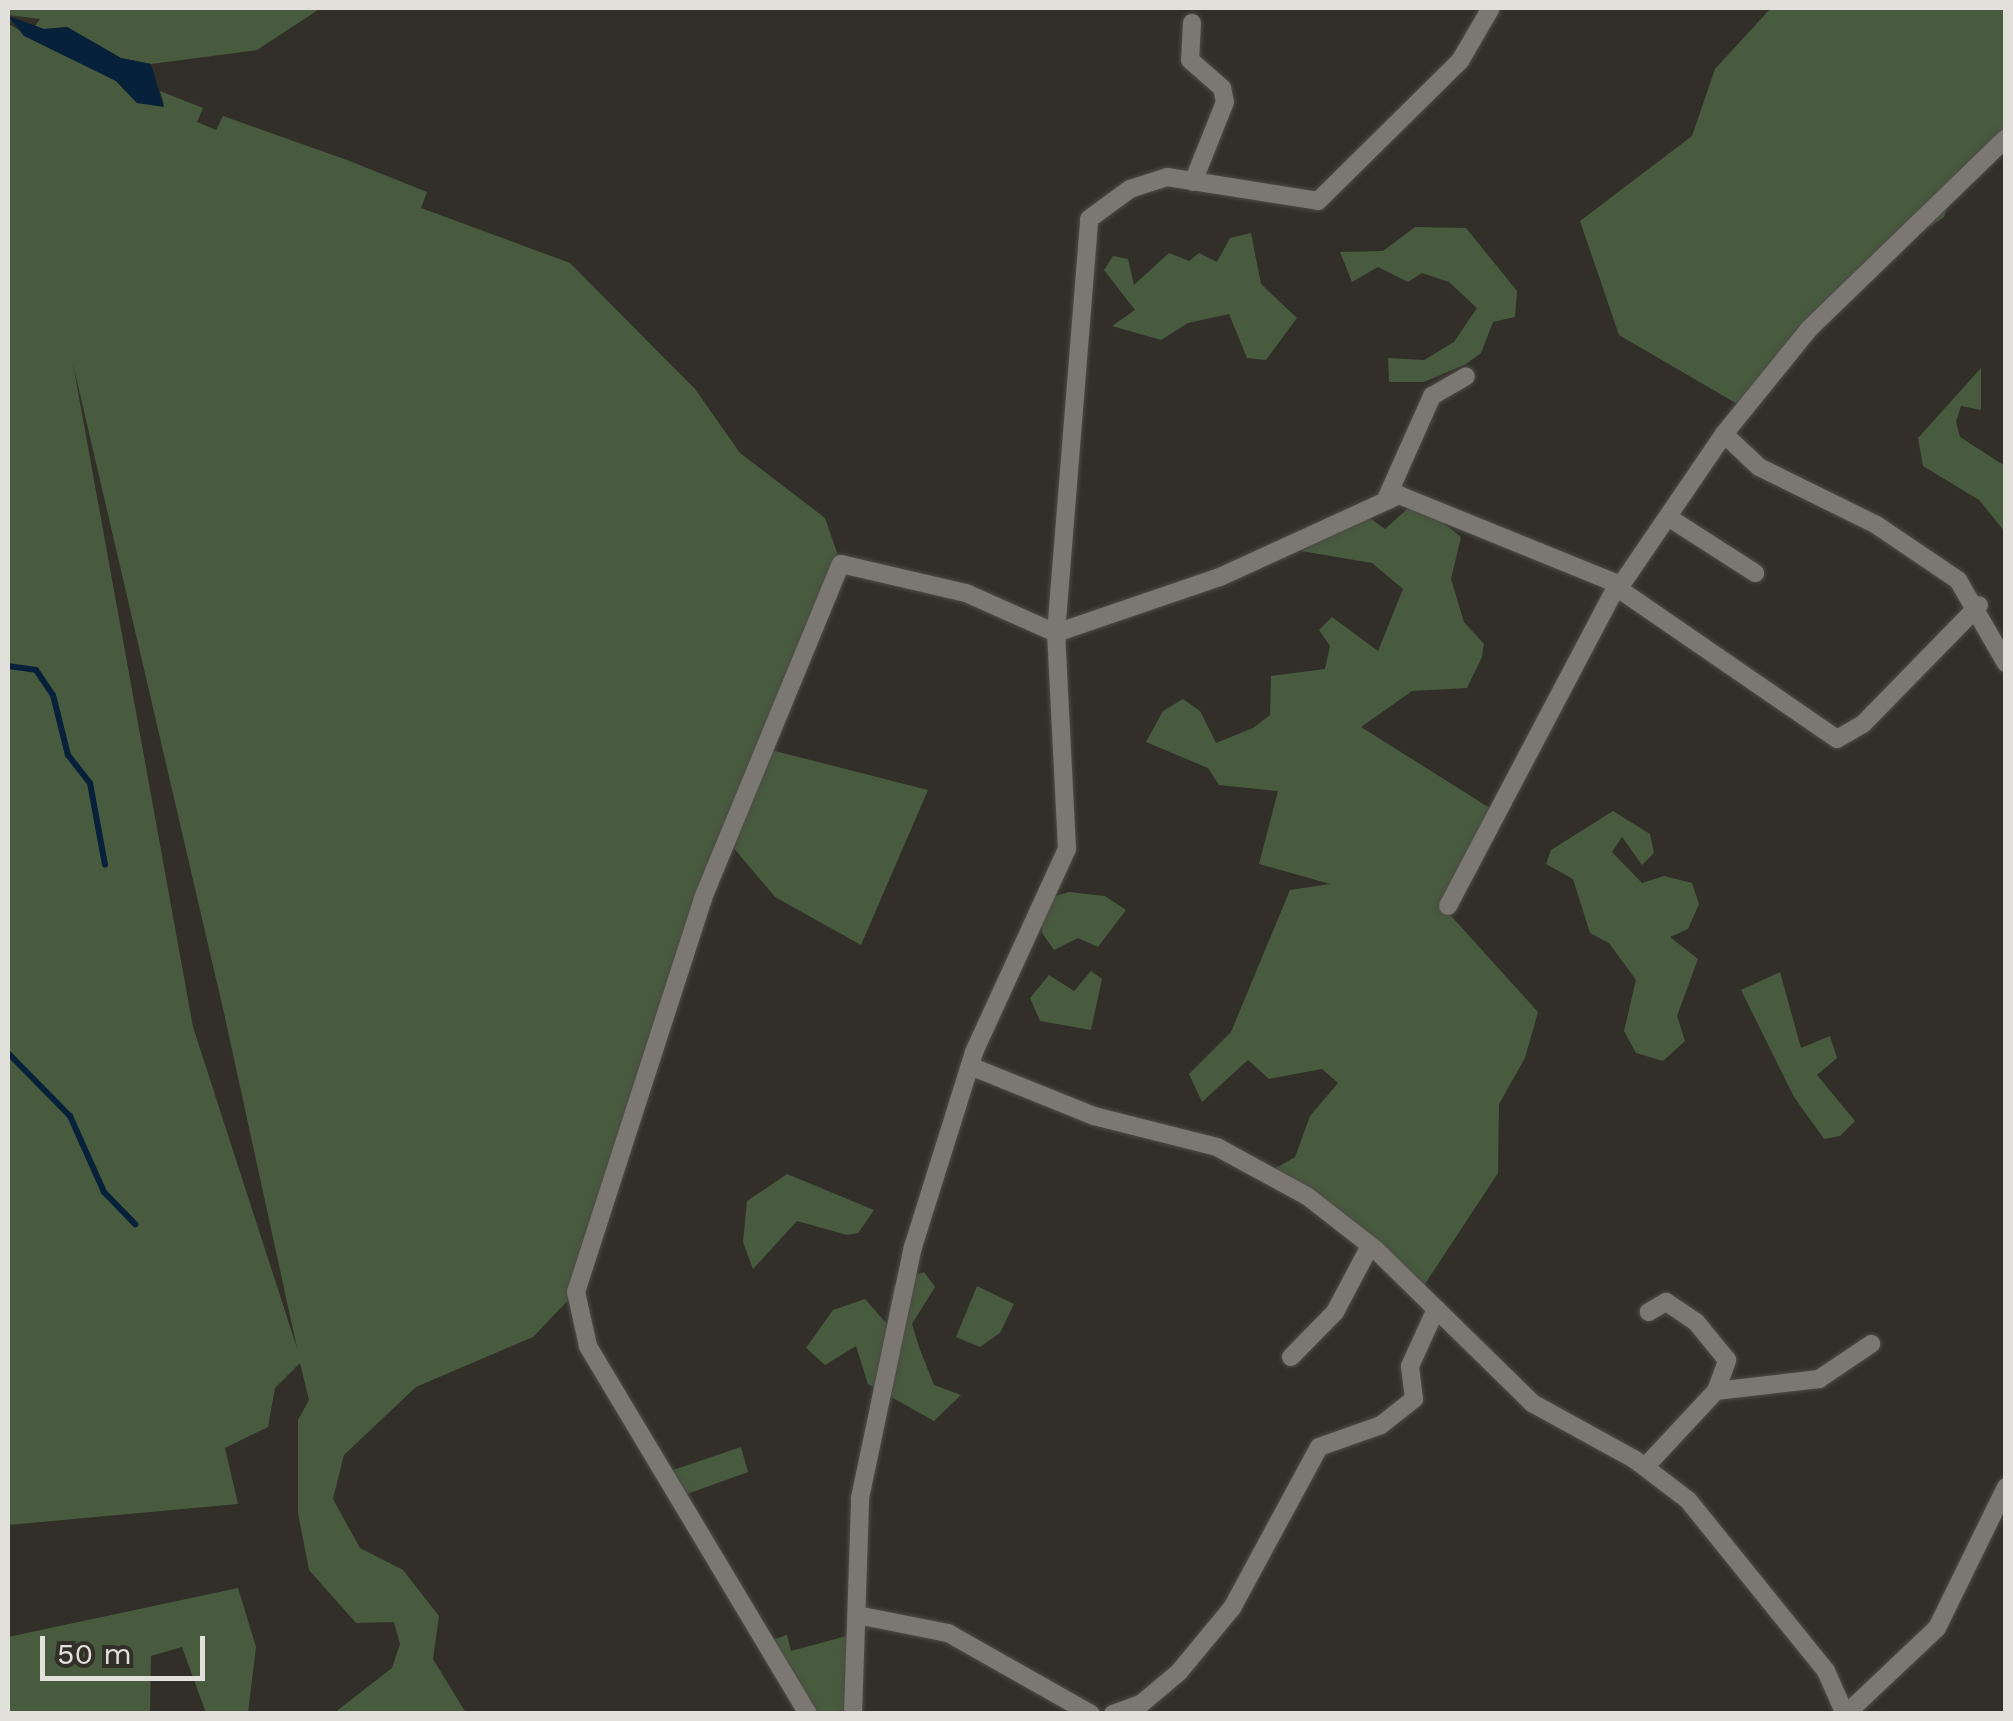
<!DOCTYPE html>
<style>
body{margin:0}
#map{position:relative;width:2013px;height:1721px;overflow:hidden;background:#312f28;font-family:"Work Sans",sans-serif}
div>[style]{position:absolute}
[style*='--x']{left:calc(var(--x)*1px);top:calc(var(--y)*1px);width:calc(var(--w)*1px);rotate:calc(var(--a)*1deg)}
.green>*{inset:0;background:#485b3e}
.water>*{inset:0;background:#07213a}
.stream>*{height:6px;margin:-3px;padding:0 3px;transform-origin:3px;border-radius:3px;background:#07213a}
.roads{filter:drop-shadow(0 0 2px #4d4b46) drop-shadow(0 0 2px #4d4b46)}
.street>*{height:18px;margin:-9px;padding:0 9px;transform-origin:9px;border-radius:9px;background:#7a7870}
span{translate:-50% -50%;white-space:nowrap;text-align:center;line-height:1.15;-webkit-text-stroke:10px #312f28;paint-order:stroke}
.frame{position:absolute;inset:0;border:10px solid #e1e0db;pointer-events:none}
.scale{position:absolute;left:40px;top:1636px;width:165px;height:45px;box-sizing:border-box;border:5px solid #e1e0db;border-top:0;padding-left:12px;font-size:30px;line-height:35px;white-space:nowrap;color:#e1e0db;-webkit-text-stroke:8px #312f28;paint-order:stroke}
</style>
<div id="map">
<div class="green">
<i style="clip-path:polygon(8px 8px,321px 8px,257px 50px,151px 64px,121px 58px,67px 27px,44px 29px,35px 26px,40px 19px,8px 15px)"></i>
<i style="clip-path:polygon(1771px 8px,2005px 8px,2005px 134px,1959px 171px,1944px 217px,1844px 284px,1746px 409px,1619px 335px,1580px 221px,1692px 136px,1715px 69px)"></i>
<i style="clip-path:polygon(evenodd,8px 24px,116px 81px,137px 103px,164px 105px,160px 91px,203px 108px,197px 122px,216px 130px,223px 116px,347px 160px,427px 192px,421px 208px,570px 263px,695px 389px,740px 453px,825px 518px,841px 564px,763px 748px,928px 790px,861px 945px,775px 897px,727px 840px,576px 1292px,533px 1337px,416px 1387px,344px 1455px,333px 1499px,360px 1548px,403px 1570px,439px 1616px,433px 1659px,466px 1713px,334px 1713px,392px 1668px,400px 1644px,394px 1622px,356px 1623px,309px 1570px,298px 1513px,298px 1420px,309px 1400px,300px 1363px,275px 1388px,268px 1427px,225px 1448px,238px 1504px,8px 1525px,8px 24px,73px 364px,224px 1013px,297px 1348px,193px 1027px,73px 364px)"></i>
<i style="clip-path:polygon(1415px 227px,1466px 228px,1517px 291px,1515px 317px,1493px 322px,1481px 353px,1466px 364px,1424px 382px,1389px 382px,1388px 358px,1424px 360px,1454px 342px,1477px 308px,1449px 282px,1422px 273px,1408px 282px,1378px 267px,1352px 282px,1340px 252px,1383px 251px)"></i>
<i style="clip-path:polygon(1251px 233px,1261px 284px,1297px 318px,1266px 360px,1247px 358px,1229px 314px,1188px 323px,1161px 340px,1112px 326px,1135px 310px,1104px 270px,1113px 256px,1128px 259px,1134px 285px,1169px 253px,1189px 261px,1199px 253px,1217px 262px,1230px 238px)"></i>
<i style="clip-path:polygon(1981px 368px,1981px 410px,1961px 406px,1956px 422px,1960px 437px,2005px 466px,2005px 532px,1979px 500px,1923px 466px,1918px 438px)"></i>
<i style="clip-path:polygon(1416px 501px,1461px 537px,1451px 579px,1464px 622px,1484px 644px,1482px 657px,1467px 688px,1412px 691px,1361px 727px,1501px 815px,1443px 907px,1538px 1012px,1525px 1058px,1499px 1104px,1498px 1173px,1419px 1293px,1269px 1172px,1295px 1157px,1310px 1116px,1338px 1083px,1322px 1069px,1269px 1079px,1248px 1060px,1202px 1102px,1189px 1074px,1231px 1032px,1290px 890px,1330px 884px,1259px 864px,1278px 791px,1219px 785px,1208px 768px,1146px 742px,1163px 711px,1183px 699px,1200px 711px,1216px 743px,1253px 728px,1270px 715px,1271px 676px,1325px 669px,1330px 646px,1319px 630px,1332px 617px,1378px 651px,1403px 589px,1372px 563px,1301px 551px,1366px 515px,1385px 529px)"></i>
<i style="clip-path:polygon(1613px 811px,1650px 834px,1654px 853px,1642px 865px,1622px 837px,1612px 852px,1642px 883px,1664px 876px,1692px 883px,1699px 904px,1688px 929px,1670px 937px,1698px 959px,1677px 1016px,1685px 1041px,1663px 1061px,1636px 1053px,1624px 1031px,1636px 980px,1609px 943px,1590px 933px,1573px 879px,1546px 864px,1551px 850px)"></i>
<i style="clip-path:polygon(1069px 892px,1105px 896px,1126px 910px,1098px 947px,1078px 938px,1054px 950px,1042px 933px,1042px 900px)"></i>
<i style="clip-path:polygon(1091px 971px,1102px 979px,1091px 1030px,1040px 1021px,1030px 998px,1049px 975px,1074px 991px)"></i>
<i style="clip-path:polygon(1780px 972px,1801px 1048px,1830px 1036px,1837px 1058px,1817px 1075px,1855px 1121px,1840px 1136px,1824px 1139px,1794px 1097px,1741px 990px)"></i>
<i style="clip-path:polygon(787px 1174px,874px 1210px,858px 1233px,847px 1235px,797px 1221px,753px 1269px,743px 1242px,747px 1201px)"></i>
<i style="clip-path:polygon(924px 1272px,935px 1287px,912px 1324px,919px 1347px,934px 1385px,961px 1395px,934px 1421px,868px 1384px,856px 1346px,825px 1365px,806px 1348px,833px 1310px,865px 1299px,887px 1324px,894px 1284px)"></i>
<i style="clip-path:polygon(977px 1286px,1014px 1304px,1000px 1333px,980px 1347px,956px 1337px)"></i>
<i style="clip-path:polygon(741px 1447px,748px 1472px,679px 1497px,664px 1473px)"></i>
<i style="clip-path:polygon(238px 1588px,256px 1647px,248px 1713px,206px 1713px,182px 1647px,151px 1656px,150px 1713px,8px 1713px,8px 1637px)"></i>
<i style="clip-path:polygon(787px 1635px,791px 1651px,850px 1635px,845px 1713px,815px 1713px,767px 1642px)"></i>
</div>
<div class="water">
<i style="clip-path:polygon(8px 16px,44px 29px,67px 27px,121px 58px,151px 64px,164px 107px,137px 103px,116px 81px,24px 36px)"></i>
</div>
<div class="stream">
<i style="--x:8;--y:666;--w:28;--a:8"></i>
<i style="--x:36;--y:670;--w:30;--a:56"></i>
<i style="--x:53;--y:695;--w:62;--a:76"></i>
<i style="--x:68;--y:755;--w:36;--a:52"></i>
<i style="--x:90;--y:783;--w:83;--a:79.6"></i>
<i style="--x:8;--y:1053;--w:88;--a:45.5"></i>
<i style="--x:70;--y:1116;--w:83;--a:65.9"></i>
<i style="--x:104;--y:1192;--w:45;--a:45.9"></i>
</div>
<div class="roads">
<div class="street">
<i style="--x:1192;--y:23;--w:37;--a:93"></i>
<i style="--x:1190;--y:60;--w:43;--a:41.2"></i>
<i style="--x:1222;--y:88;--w:14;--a:78"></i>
<i style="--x:1225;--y:102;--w:86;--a:111.8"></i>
<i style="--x:1724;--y:434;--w:48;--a:43.3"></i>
<i style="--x:1759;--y:467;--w:129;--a:26.2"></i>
<i style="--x:1875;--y:524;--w:100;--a:34"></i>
<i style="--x:1958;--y:580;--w:96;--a:60"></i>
<i style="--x:1387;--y:497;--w:111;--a:-66"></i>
<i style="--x:1432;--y:396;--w:39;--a:-30"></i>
<i style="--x:1671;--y:519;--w:100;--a:32.7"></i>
<i style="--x:1448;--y:906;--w:361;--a:-62.2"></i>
<i style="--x:1616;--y:587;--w:268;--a:34.5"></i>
<i style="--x:1837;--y:739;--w:30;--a:-30"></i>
<i style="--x:1863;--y:724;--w:166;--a:-45.7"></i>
<i style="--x:970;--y:1066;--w:134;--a:22"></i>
<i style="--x:1094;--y:1116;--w:127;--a:14.1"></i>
<i style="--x:1217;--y:1147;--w:102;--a:28.6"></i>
<i style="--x:1307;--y:1196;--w:88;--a:38"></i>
<i style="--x:1376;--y:1250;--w:219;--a:44.4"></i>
<i style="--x:1532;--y:1403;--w:116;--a:28.8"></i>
<i style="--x:1634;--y:1459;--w:68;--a:37.2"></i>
<i style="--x:1688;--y:1500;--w:220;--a:51.1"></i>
<i style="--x:1826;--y:1671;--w:47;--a:66.2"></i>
<i style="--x:1291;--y:1357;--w:63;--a:-45.6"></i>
<i style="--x:1335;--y:1312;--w:75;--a:-62.1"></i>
<i style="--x:1716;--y:1391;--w:104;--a:-6.6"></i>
<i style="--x:1819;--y:1379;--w:63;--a:-33.9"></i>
<i style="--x:1646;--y:1466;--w:103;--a:-47"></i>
<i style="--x:1716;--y:1391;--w:33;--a:-70"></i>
<i style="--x:1727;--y:1360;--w:49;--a:-129.2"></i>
<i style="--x:1696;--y:1322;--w:36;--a:-146"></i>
<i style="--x:1666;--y:1302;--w:20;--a:150"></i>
<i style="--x:857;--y:1615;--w:93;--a:11.2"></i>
<i style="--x:948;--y:1633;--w:164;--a:29.5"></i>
<i style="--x:808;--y:1714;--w:429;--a:-120.9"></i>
<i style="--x:588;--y:1346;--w:55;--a:-102.5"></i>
<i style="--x:576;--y:1292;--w:414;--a:-72.1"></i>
<i style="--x:703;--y:898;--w:361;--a:-67.6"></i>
<i style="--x:841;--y:564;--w:128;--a:13.1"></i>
<i style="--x:966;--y:593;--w:98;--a:24"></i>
<i style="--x:1056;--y:633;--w:173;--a:-18.9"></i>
<i style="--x:1220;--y:577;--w:197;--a:-24.6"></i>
<i style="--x:1399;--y:495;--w:240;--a:22.1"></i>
<i style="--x:1621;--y:585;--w:183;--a:-55.7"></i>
<i style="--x:1724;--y:434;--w:135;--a:-51"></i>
<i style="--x:1809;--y:329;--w:274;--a:-44.1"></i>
<i style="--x:853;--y:1714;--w:216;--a:-88.1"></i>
<i style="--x:860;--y:1498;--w:257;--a:-78.1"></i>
<i style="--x:913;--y:1247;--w:204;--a:-72.6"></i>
<i style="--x:974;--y:1052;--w:223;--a:-65.4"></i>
<i style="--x:1067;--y:849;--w:216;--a:-92.9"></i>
<i style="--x:1056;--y:633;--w:415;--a:-85.4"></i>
<i style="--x:1089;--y:219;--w:51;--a:-36.2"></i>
<i style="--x:1130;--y:189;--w:39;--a:-18"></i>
<i style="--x:1167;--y:177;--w:153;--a:9"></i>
<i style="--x:1318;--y:201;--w:199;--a:-44.6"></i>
<i style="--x:1460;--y:61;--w:61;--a:-59.7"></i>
<i style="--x:1113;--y:1714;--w:30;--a:-20"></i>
<i style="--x:1141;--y:1704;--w:50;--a:-40.1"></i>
<i style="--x:1179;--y:1672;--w:83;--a:-50.4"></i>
<i style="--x:1232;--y:1608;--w:183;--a:-61.6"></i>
<i style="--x:1319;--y:1447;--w:66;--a:-19.5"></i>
<i style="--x:1381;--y:1425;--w:42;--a:-38.2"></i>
<i style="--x:1414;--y:1399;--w:33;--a:-97"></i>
<i style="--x:1410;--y:1366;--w:63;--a:-65.5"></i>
<i style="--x:1846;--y:1714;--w:125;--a:-43.4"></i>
<i style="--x:1937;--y:1628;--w:157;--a:-63.9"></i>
</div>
</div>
<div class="frame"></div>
<div class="scale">50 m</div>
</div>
